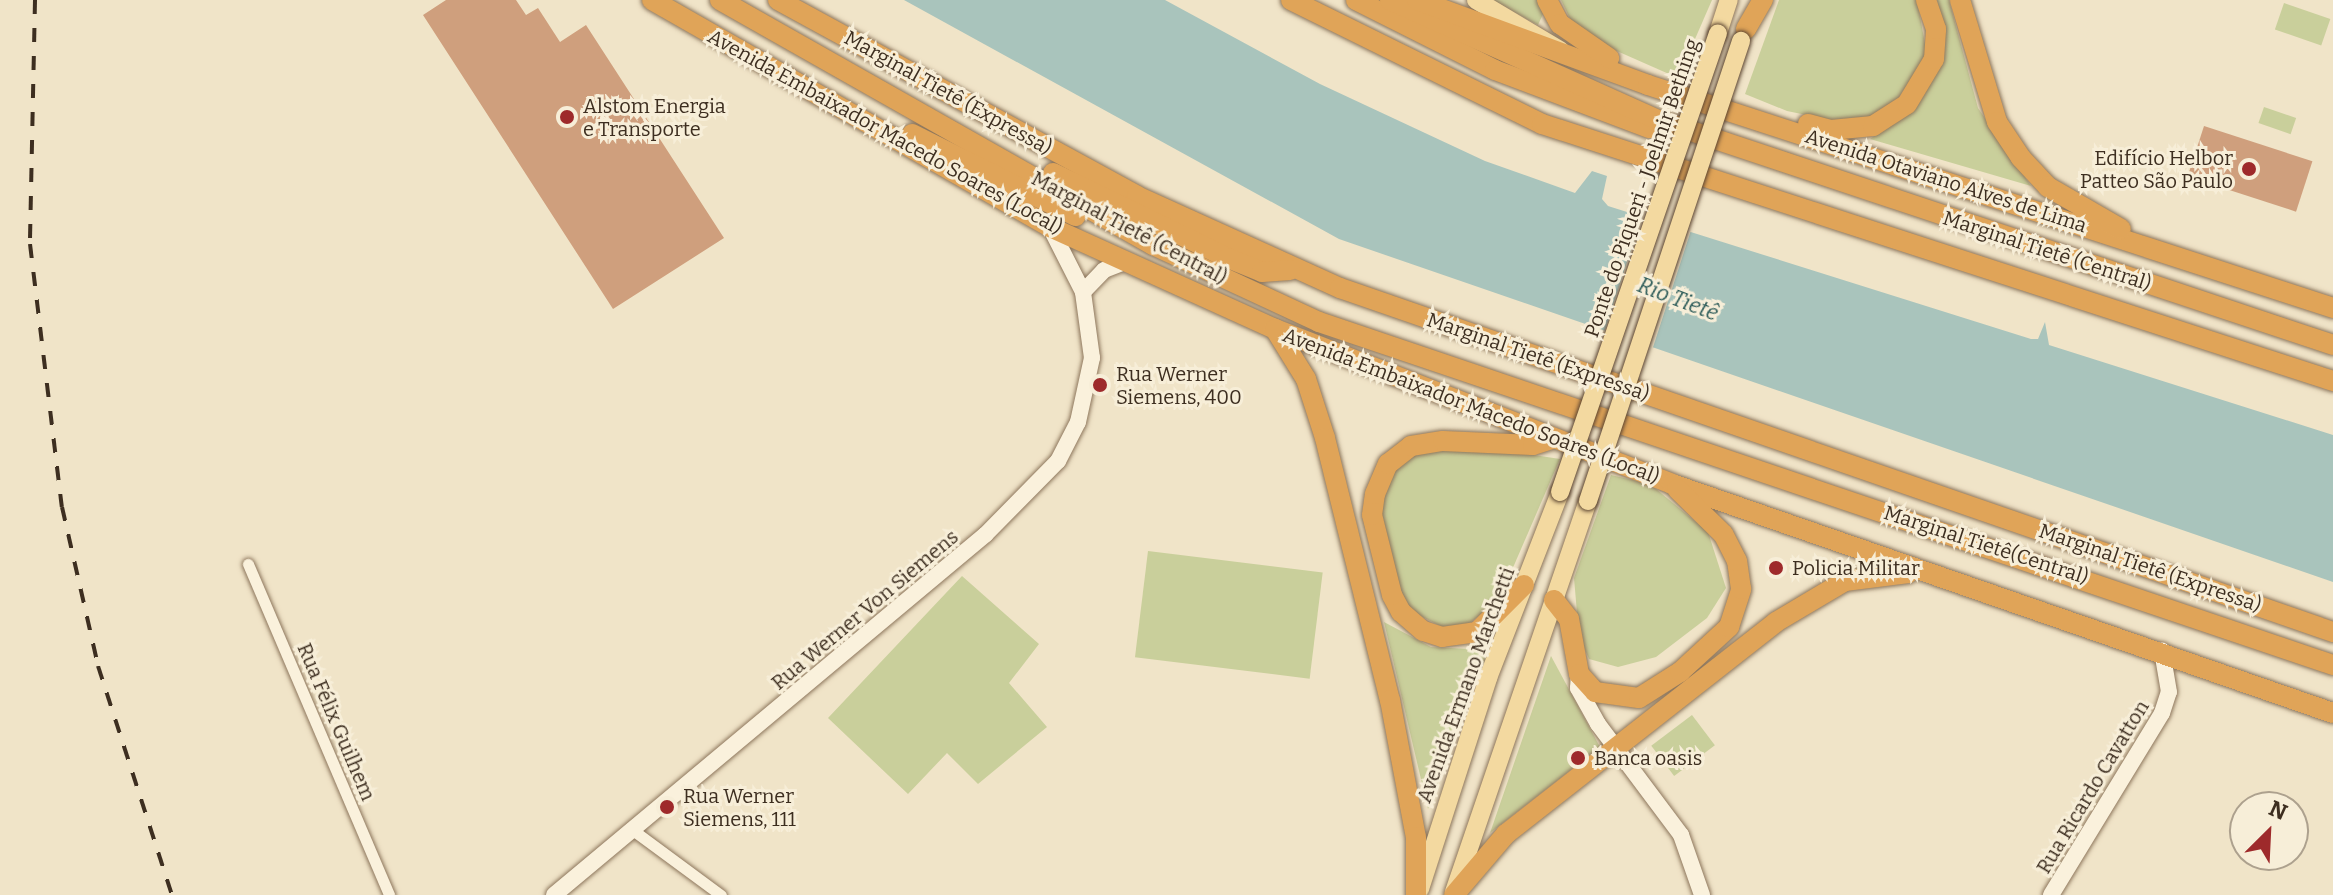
<!DOCTYPE html>
<meta charset="utf-8">
<style>
body{margin:0}
#map{position:relative;width:2333px;height:895px;overflow:hidden;background:#f0e4c8;font-family:Bitter,serif}
div>[style]{position:absolute}
[style*='--x']{left:calc(var(--x)*1px);top:calc(var(--y)*1px);width:calc(var(--w)*1px);rotate:calc(var(--a)*1deg)}
.green>*{inset:0;background:#c9cf9b;transform-origin:0 0}
.water>*{inset:0;background:#a9c4bc}
.pier>*{inset:0;background:#f0e4c8;transform-origin:0 0}
.building>*{inset:0;background:#cf9f7d;transform-origin:0 0}
.roads{filter:drop-shadow(0 0 2px #8d765c) drop-shadow(0 0 2px #8d765c)}
.street>*{height:11px;margin:-5.5px;padding:0 5.5px;transform-origin:5.5px;border-radius:5.5px;background:#faf1dc}
.secondary>*{height:16px;margin:-8px;padding:0 8px;transform-origin:8px;border-radius:8px;background:#faf1dc}
.primary>*{height:18px;margin:-9px;padding:0 9px;transform-origin:9px;border-radius:9px;background:#f3d9a0}
.highway>*{height:20px;margin:-10px;padding:0 10px;transform-origin:10px;border-radius:10px;background:#e0a458}
.rail>*{height:4px;margin-top:-2px;transform-origin:0;background:repeating-linear-gradient(90deg,#3d2e20 0 14px,transparent 0 28px)}
.bridges{filter:drop-shadow(0 0 2px #5b4430) drop-shadow(0 0 2px #5b4430)}
.primary-bridge>*{height:18px;margin:-9px;padding:0 9px;transform-origin:9px;border-radius:9px;background:#f3d9a0}
.dots>*{width:22px;height:22px;translate:-50% -50%;box-sizing:border-box;border:4px solid #f7eed8;border-radius:50%}
span{translate:-50% -50%;white-space:nowrap;text-align:center;line-height:1.15;-webkit-text-stroke:6px #f7eed8;paint-order:stroke}
.street-label{font-size:20px;color:#3d2e20}
.poi-label{font-size:20px;color:#3d2e20}
.left{translate:0 -50%;text-align:left}
.right{translate:-100% -50%;text-align:right}
.water-label{font-size:22px;color:#2f5d5a;font-style:italic}
.north{position:absolute;left:2229px;top:791px;width:80px;height:80px;box-sizing:border-box;background:#f7eed8;border:2px solid #ada18e;border-radius:50%;rotate:24deg;font-size:22px;font-weight:700;line-height:32px;text-align:center;color:#3d2e20}
.north::after{content:'';display:block;margin:auto;width:28px;height:36px;background:#9e2a2b;clip-path:polygon(50% 0,100% 100%,50% 72%,0 100%)}
</style>
<div id="map">
<div class="green">
<i style="clip-path:polygon(1492px 0,1537px 0,1543px 14px,1538px 25px)"></i>
<i style="clip-path:polygon(1561px 0,1712px 0,1678px 78px,1601px 44px,1572px 23px)"></i>
<i style="clip-path:polygon(1779px 0,1917px 0,1927px 55px,1893px 106px,1871px 117px,1845px 123px,1787px 111px,1745px 94px)"></i>
<i style="clip-path:polygon(1937px 0,1949px 0,1978px 108px,2031px 186px,1870px 139px,1914px 108px,1942px 34px)"></i>
<i style="left:2284px;top:3px;width:49px;height:28px;rotate:19deg"></i>
<i style="left:2264px;top:107px;width:34px;height:17px;rotate:19deg"></i>
<i style="clip-path:polygon(1453px 443px,1560px 459px,1499px 600px,1467px 625px,1448px 630px,1407px 609px,1376px 508px,1383px 481px,1408px 451px)"></i>
<i style="clip-path:polygon(1611px 475px,1650px 484px,1708px 532px,1726px 588px,1707px 618px,1656px 657px,1618px 667px,1589px 659px,1579px 636px,1574px 578px)"></i>
<i style="left:1148px;top:551px;width:176px;height:107px;rotate:7deg"></i>
<i style="clip-path:polygon(962px 576px,1039px 644px,1009px 683px,1047px 727px,978px 784px,947px 753px,908px 794px,828px 718px)"></i>
<i style="clip-path:polygon(1384px 622px,1431px 647px,1489px 650px,1428px 809px)"></i>
<i style="clip-path:polygon(1551px 656px,1600px 747px,1490px 833px)"></i>
<i style="left:1692px;top:715px;width:38px;height:51px;rotate:53deg"></i>
</div>
<div class="water">
<i style="clip-path:polygon(904px 0,1165px 0,1320px 84px,1485px 161px,1575px 193px,1592px 171px,1607px 176px,1602px 199px,1608px 206px,2031px 339px,2038px 339px,2045px 322px,2049px 345px,2333px 435px,2333px 582px,1339px 239px)"></i>
</div>
<div class="pier">
<i style="left:1643px;top:213px;width:51px;height:129px;rotate:18deg"></i>
</div>
<div class="building">
<i style="clip-path:polygon(446px 0,516px 0,526px 15px,538px 8px,560px 42px,586px 25px,724px 238px,613px 309px,423px 15px)"></i>
<i style="left:2204px;top:126px;width:114px;height:53px;rotate:18deg"></i>
</div>
<div class="roads">
<div class="street">
<i style="--x:248;--y:564;--w:360;--a:66.9"></i>
<i style="--x:630;--y:828;--w:113;--a:36.4"></i>
</div>
<div class="secondary">
<i style="--x:1083;--y:292;--w:30;--a:-46"></i>
<i style="--x:1104;--y:270;--w:22;--a:-21"></i>
<i style="--x:1579;--y:674;--w:14;--a:94"></i>
<i style="--x:1578;--y:688;--w:41;--a:60.9"></i>
<i style="--x:1598;--y:724;--w:139;--a:53.2"></i>
<i style="--x:1681;--y:835;--w:64;--a:70.7"></i>
<i style="--x:554;--y:895;--w:562;--a:-39.87"></i>
<i style="--x:985;--y:535;--w:104;--a:-45.4"></i>
<i style="--x:1058;--y:461;--w:44;--a:-62.9"></i>
<i style="--x:1078;--y:422;--w:66;--a:-77.7"></i>
<i style="--x:1092;--y:358;--w:67;--a:-97.8"></i>
<i style="--x:1083;--y:292;--w:73;--a:-116.9"></i>
<i style="--x:2051;--y:895;--w:213;--a:-58.6"></i>
<i style="--x:2162;--y:713;--w:22;--a:-72"></i>
<i style="--x:2169;--y:692;--w:42;--a:-99.7"></i>
</div>
<div class="primary">
<i style="--x:1476;--y:0;--w:98;--a:30.8"></i>
<i style="--x:1718;--y:33;--w:35;--a:-72"></i>
<i style="--x:1420;--y:889;--w:222;--a:-72.1"></i>
<i style="--x:1488;--y:678;--w:199;--a:-68.8"></i>
<i style="--x:1454;--y:892;--w:413;--a:-71.1"></i>
</div>
<div class="highway">
<i style="--x:652;--y:0;--w:458;--a:29.7"></i>
<i style="--x:1050;--y:227;--w:247;--a:24.4"></i>
<i style="--x:1275;--y:329;--w:426;--a:21.3"></i>
<i style="--x:1672;--y:484;--w:700;--a:19.11"></i>
<i style="--x:720;--y:0;--w:498;--a:29.5"></i>
<i style="--x:1153;--y:245;--w:183;--a:24.9"></i>
<i style="--x:1319;--y:322;--w:1070;--a:18.69"></i>
<i style="--x:778;--y:0;--w:409;--a:28.6"></i>
<i style="--x:1137;--y:196;--w:223;--a:24.4"></i>
<i style="--x:1340;--y:288;--w:1051;--a:19.11"></i>
<i style="--x:1291;--y:0;--w:280;--a:26.3"></i>
<i style="--x:1542;--y:124;--w:832;--a:18"></i>
<i style="--x:1356;--y:0;--w:156;--a:26.7"></i>
<i style="--x:1495;--y:70;--w:165;--a:20.6"></i>
<i style="--x:1390;--y:0;--w:297;--a:24.1"></i>
<i style="--x:1661;--y:121;--w:708;--a:18.43"></i>
<i style="--x:1417;--y:0;--w:246;--a:20.2"></i>
<i style="--x:1648;--y:85;--w:720;--a:18.03"></i>
<i style="--x:1547;--y:0;--w:27;--a:62"></i>
<i style="--x:1560;--y:24;--w:60;--a:34.8"></i>
<i style="--x:1960;--y:0;--w:127;--a:73.1"></i>
<i style="--x:1997;--y:122;--w:43;--a:56.3"></i>
<i style="--x:2021;--y:158;--w:40;--a:47"></i>
<i style="--x:2048;--y:187;--w:84;--a:29.9"></i>
<i style="--x:1746;--y:29;--w:34;--a:-60"></i>
<i style="--x:1808;--y:124;--w:24;--a:15"></i>
<i style="--x:1831;--y:130;--w:42;--a:-5.4"></i>
<i style="--x:1873;--y:126;--w:40;--a:-32.9"></i>
<i style="--x:1907;--y:104;--w:52;--a:-59"></i>
<i style="--x:1934;--y:59;--w:30;--a:-86"></i>
<i style="--x:1936;--y:29;--w:31;--a:-109"></i>
<i style="--x:912;--y:134;--w:183;--a:26.6"></i>
<i style="--x:1053;--y:173;--w:195;--a:25.9"></i>
<i style="--x:1228;--y:258;--w:37;--a:22"></i>
<i style="--x:1262;--y:272;--w:28;--a:-4"></i>
<i style="--x:1275;--y:329;--w:59;--a:58.2"></i>
<i style="--x:1306;--y:379;--w:62;--a:72.1"></i>
<i style="--x:1325;--y:438;--w:270;--a:76.1"></i>
<i style="--x:1390;--y:700;--w:139;--a:79.3"></i>
<i style="--x:1416;--y:837;--w:58;--a:90"></i>
<i style="--x:1524;--y:585;--w:66;--a:135"></i>
<i style="--x:1477;--y:632;--w:35;--a:172"></i>
<i style="--x:1442;--y:637;--w:20;--a:-162"></i>
<i style="--x:1423;--y:631;--w:29;--a:-139"></i>
<i style="--x:1401;--y:612;--w:19;--a:-118"></i>
<i style="--x:1392;--y:595;--w:82;--a:-104"></i>
<i style="--x:1372;--y:515;--w:21;--a:-82"></i>
<i style="--x:1375;--y:494;--w:33;--a:-67"></i>
<i style="--x:1388;--y:464;--w:29;--a:-38"></i>
<i style="--x:1411;--y:446;--w:32;--a:-9"></i>
<i style="--x:1443;--y:441;--w:90;--a:2.5"></i>
<i style="--x:1533;--y:445;--w:19;--a:-18"></i>
<i style="--x:1554;--y:600;--w:24;--a:52"></i>
<i style="--x:1569;--y:619;--w:56;--a:79.7"></i>
<i style="--x:1579;--y:674;--w:24;--a:48"></i>
<i style="--x:1595;--y:692;--w:44;--a:7.8"></i>
<i style="--x:1639;--y:698;--w:49;--a:-32.4"></i>
<i style="--x:1680;--y:672;--w:67;--a:-42.6"></i>
<i style="--x:1729;--y:627;--w:40;--a:-72"></i>
<i style="--x:1741;--y:589;--w:28;--a:-98"></i>
<i style="--x:1737;--y:561;--w:30;--a:-117"></i>
<i style="--x:1723;--y:534;--w:64;--a:-135.6"></i>
<i style="--x:1454;--y:895;--w:80;--a:-49.6"></i>
<i style="--x:1506;--y:834;--w:343;--a:-38.1"></i>
<i style="--x:1776;--y:622;--w:80;--a:-30.7"></i>
<i style="--x:1845;--y:581;--w:64;--a:-7.2"></i>
</div>
</div>
<div class="rail">
<i style="--x:35;--y:0;--w:244;--a:91.2"></i>
<i style="--x:30;--y:244;--w:265;--a:83.1"></i>
<i style="--x:62;--y:507;--w:163;--a:77.2"></i>
<i style="--x:98;--y:666;--w:241;--a:72.1"></i>
</div>
<div class="bridges">
<div class="primary-bridge">
<i style="--x:1560;--y:492;--w:485;--a:-71"></i>
<i style="--x:1588;--y:501;--w:485;--a:-71.6"></i>
</div>
</div>
<div class="dots">
<i style="left:567px;top:117px;background:#9e2a2b"></i>
<i style="left:2249px;top:169px;background:#9e2a2b"></i>
<i style="left:1100px;top:385px;background:#9e2a2b"></i>
<i style="left:1776px;top:568px;background:#9e2a2b"></i>
<i style="left:1578px;top:758px;background:#9e2a2b"></i>
<i style="left:667px;top:807px;background:#9e2a2b"></i>
</div>
<div class="street-label">
<span style="left:948px;top:93px;rotate:29deg">Marginal Tietê (Expressa)</span>
<span style="left:885px;top:132px;rotate:29deg">Avenida Embaixador Macedo Soares (Local)</span>
<span style="left:1946px;top:181px;rotate:18deg">Avenida Otaviano Alves de Lima</span>
<span style="left:1642px;top:188px;rotate:-71deg">Ponte do Piqueri - Joelmir Bething</span>
<span style="left:1129px;top:228px;rotate:28deg">Marginal Tietê (Central)</span>
<span style="left:2047px;top:251px;rotate:18deg">Marginal Tietê (Central)</span>
<span style="left:1538px;top:357px;rotate:19deg">Marginal Tietê (Expressa)</span>
<span style="left:1471px;top:406px;rotate:21deg">Avenida Embaixador Macedo Soares (Local)</span>
<span style="left:1986px;top:545px;rotate:18deg">Marginal Tietê(Central)</span>
<span style="left:2150px;top:568px;rotate:19deg">Marginal Tietê (Expressa)</span>
<span style="left:865px;top:610px;rotate:-40deg">Rua Werner Von Siemens</span>
<span style="left:1466px;top:685px;rotate:-70deg">Avenida Ermano Marchetti</span>
<span style="left:336px;top:722px;rotate:67deg">Rua Félix Guilhem</span>
<span style="left:2093px;top:787px;rotate:-59deg">Rua Ricardo Cavatton</span>
</div>
<div class="poi-label">
<span class="left" style="left:583px;top:118px">Alstom Energia<br>e Transporte</span>
<span class="right" style="left:2233px;top:170px">Edifício Helbor<br>Patteo São Paulo</span>
<span class="left" style="left:1116px;top:386px">Rua Werner<br>Siemens, 400</span>
<span class="left" style="left:1792px;top:568px">Policia Militar</span>
<span class="left" style="left:1594px;top:758px">Banca oasis</span>
<span class="left" style="left:683px;top:808px">Rua Werner<br>Siemens, 111</span>
</div>
<div class="water-label">
<span style="left:1678px;top:299px;rotate:21deg">Rio Tietê</span>
</div>
<div class="north">N</div>
</div>
